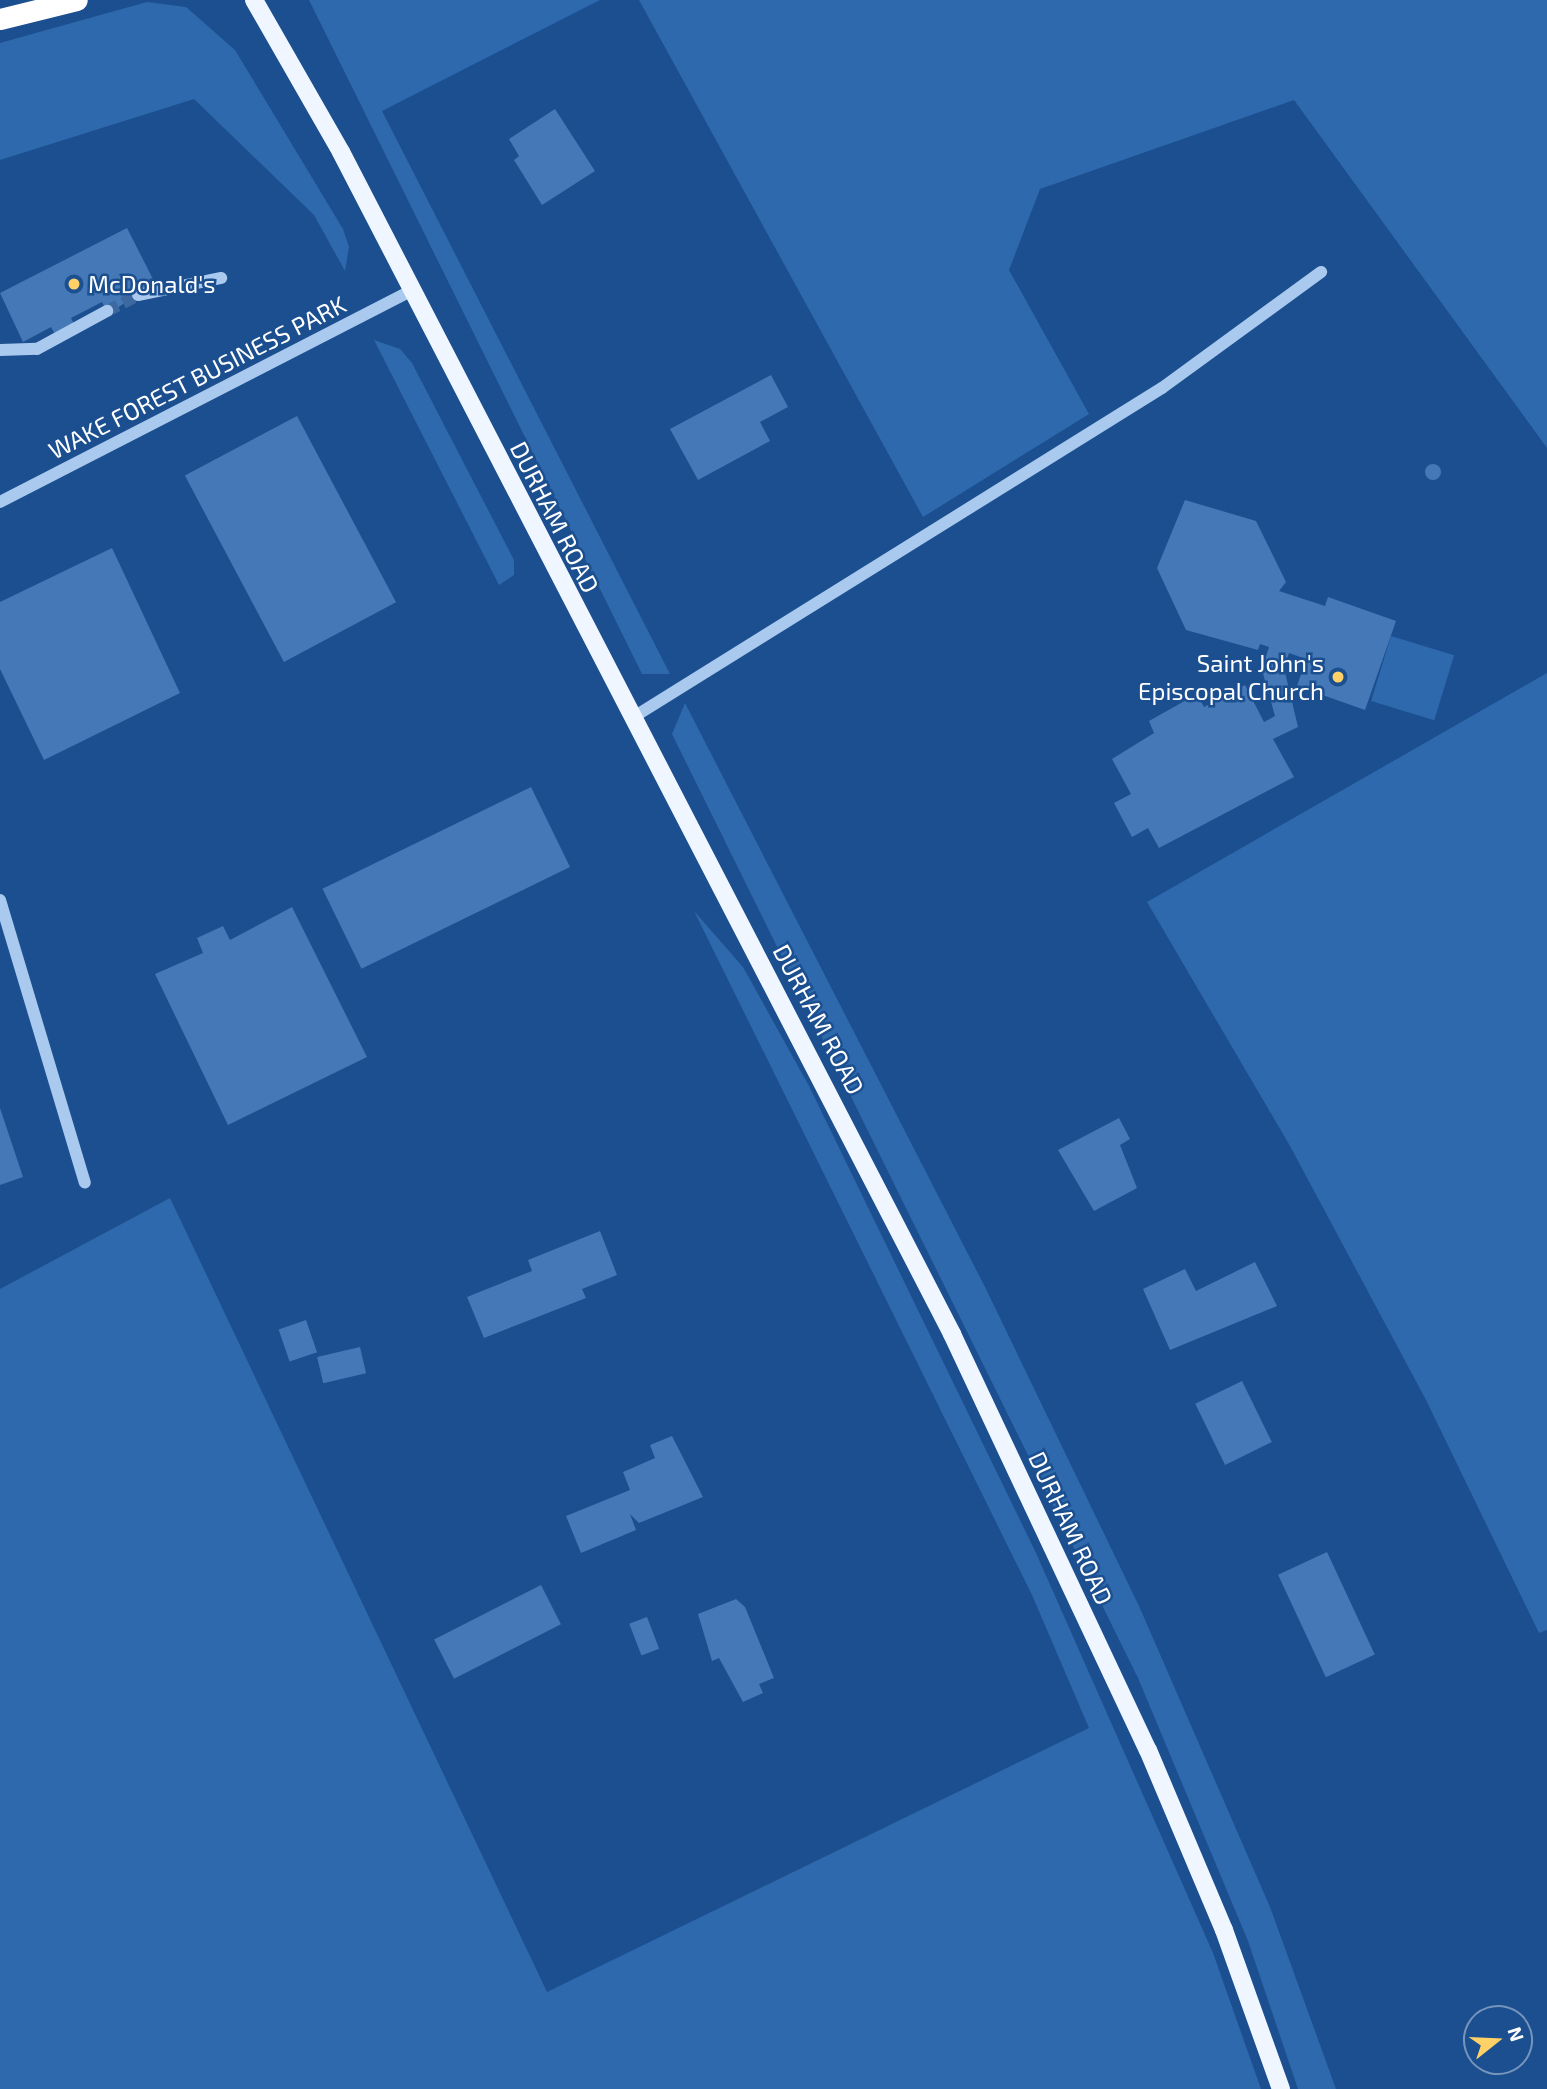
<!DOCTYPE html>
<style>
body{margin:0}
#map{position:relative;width:1547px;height:2089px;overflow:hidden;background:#1b4f8f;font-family:"Exo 2",sans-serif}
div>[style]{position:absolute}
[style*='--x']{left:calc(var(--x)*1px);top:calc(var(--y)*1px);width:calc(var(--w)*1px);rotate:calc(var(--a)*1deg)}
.green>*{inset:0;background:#2e69ad;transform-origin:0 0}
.building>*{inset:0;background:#4478b7;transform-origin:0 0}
.round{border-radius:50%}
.minor-tunnel>*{height:12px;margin-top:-6px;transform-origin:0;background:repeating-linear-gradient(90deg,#3d69a0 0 12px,transparent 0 18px)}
.minor>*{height:12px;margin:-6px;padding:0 6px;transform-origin:6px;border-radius:6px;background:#a9c9ee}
.major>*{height:18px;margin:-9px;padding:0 9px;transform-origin:9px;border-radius:9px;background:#f0f6ff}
.highway>*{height:21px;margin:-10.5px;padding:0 10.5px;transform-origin:10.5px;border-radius:10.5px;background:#fff}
.dots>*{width:19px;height:19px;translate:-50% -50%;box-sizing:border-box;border:4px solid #1b4f8f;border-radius:50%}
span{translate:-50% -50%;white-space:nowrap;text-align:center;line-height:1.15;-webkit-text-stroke:5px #1b4f8f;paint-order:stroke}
.poi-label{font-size:24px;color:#fff}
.left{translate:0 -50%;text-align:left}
.right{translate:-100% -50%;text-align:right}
.street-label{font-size:24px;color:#fff}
.north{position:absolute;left:1463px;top:2005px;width:70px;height:70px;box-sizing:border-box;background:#1b4f8f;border:2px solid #7695bc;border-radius:50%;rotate:72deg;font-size:19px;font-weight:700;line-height:28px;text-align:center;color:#fff}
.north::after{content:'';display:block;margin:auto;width:24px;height:32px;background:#ffd166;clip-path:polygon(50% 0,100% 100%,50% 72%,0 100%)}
</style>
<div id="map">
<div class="green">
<i style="clip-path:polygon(309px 0,600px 0,382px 111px,670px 674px,642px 674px)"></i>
<i style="clip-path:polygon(639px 0,1547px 0,1547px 448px,1294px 100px,1040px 189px,1009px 270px,1089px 414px,923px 517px)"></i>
<i style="clip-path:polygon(147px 2px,186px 7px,235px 50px,343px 229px,349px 247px,345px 271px,314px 215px,194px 99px,0 160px,0 43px)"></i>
<i style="clip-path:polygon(374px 340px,400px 349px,412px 363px,514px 560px,514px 575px,499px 585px)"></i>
<i style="left:1391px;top:636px;width:66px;height:68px;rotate:17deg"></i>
<i style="clip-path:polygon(1547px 673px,1547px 1630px,1539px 1633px,1426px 1400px,1290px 1146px,1147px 902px)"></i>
<i style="clip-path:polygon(685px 703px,985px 1287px,1139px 1606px,1270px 1907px,1336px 2089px,1298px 2089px,1248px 1941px,1138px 1678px,672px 734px)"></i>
<i style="clip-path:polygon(694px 911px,743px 967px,809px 1086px,1036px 1553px,1213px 1953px,1261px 2089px,0 2089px,0 1289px,170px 1198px,547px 1992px,1089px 1728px,1032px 1595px)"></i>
</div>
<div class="building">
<i style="clip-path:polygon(555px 109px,595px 171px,542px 205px,514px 160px,519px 156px,509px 139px)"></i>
<i style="clip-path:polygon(127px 228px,155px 283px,108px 314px,102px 302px,71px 318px,75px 326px,56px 336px,51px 327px,23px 342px,0 293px)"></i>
<i style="clip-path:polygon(771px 375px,788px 407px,760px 422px,770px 441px,698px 480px,670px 429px)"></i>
<i style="left:297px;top:416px;width:211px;height:127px;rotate:62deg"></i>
<i class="round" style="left:1425px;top:464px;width:16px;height:16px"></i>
<i style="clip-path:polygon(1185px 500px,1256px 521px,1286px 582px,1279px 591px,1325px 606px,1328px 597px,1396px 621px,1365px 710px,1297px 686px,1306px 659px,1289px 653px,1284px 668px,1298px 727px,1273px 739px,1294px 777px,1159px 848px,1148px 828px,1132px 837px,1114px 803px,1131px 794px,1112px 759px,1154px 733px,1149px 721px,1197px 694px,1204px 707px,1245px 685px,1264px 722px,1275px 716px,1262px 670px,1269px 647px,1260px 644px,1258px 650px,1186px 630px,1157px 568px)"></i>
<i style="clip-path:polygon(112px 548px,180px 693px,44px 760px,0 669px,0 602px)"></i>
<i style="left:531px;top:787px;width:89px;height:232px;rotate:64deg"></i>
<i style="clip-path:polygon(292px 907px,367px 1057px,228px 1125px,155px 974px,203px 953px,197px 938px,223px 926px,230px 940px)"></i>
<i style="clip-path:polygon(0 1108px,23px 1177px,0 1185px)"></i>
<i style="clip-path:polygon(1119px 1118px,1130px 1139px,1120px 1145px,1137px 1188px,1094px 1211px,1058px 1150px)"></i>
<i style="clip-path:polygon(600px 1231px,617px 1275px,582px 1289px,586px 1298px,484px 1338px,467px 1297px,532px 1271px,528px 1260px)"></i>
<i style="clip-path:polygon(1255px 1262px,1277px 1306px,1170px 1350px,1143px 1289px,1185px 1269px,1196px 1291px)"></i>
<i style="left:306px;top:1320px;width:34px;height:29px;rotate:71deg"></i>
<i style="left:360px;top:1347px;width:27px;height:44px;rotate:77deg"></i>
<i style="left:1242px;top:1381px;width:68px;height:52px;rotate:64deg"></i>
<i style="clip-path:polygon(672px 1436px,703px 1497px,639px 1523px,630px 1514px,636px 1530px,581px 1553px,566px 1516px,630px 1490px,623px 1472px,655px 1458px,650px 1445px)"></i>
<i style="left:1327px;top:1552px;width:113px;height:54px;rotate:65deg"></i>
<i style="left:541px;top:1585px;width:44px;height:120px;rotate:63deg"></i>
<i style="clip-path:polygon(736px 1599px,745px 1607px,774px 1678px,759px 1684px,763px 1693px,743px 1702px,719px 1658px,712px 1661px,698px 1614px)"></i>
<i style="left:647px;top:1617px;width:34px;height:19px;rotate:69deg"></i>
</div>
<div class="minor-tunnel">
<i style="--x:107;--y:311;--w:35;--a:-27"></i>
</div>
<div class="minor">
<i style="--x:138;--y:295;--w:85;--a:-11.6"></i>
<i style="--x:0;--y:350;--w:37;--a:-2"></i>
<i style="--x:37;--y:349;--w:80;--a:-28.5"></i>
<i style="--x:0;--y:502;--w:463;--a:-27.2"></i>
<i style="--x:632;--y:718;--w:624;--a:-31.91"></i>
<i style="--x:1162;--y:388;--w:197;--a:-36.1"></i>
<i style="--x:0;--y:900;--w:295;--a:73.3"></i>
</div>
<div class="major">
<i style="--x:254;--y:0;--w:175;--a:60.2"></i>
<i style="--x:341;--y:152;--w:1331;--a:62.66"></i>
<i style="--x:952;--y:1334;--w:460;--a:64.8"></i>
<i style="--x:1148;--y:1750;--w:195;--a:67.1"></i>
<i style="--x:1224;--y:1930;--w:169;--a:70.3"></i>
</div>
<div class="highway">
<i style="--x:0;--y:19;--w:79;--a:-13.9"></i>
</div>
<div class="dots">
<i style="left:74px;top:284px;background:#ffd166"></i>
<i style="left:1338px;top:677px;background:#ffd166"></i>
</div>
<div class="poi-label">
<span class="left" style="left:88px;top:284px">McDonald's</span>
<span class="right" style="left:1324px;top:677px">Saint John's<br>Episcopal Church</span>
</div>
<div class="street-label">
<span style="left:197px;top:377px;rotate:-27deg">WAKE FOREST BUSINESS PARK</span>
<span style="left:555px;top:517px;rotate:63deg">DURHAM ROAD</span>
<span style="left:819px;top:1019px;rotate:62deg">DURHAM ROAD</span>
<span style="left:1071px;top:1528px;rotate:65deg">DURHAM ROAD</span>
</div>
<div class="north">N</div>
</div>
